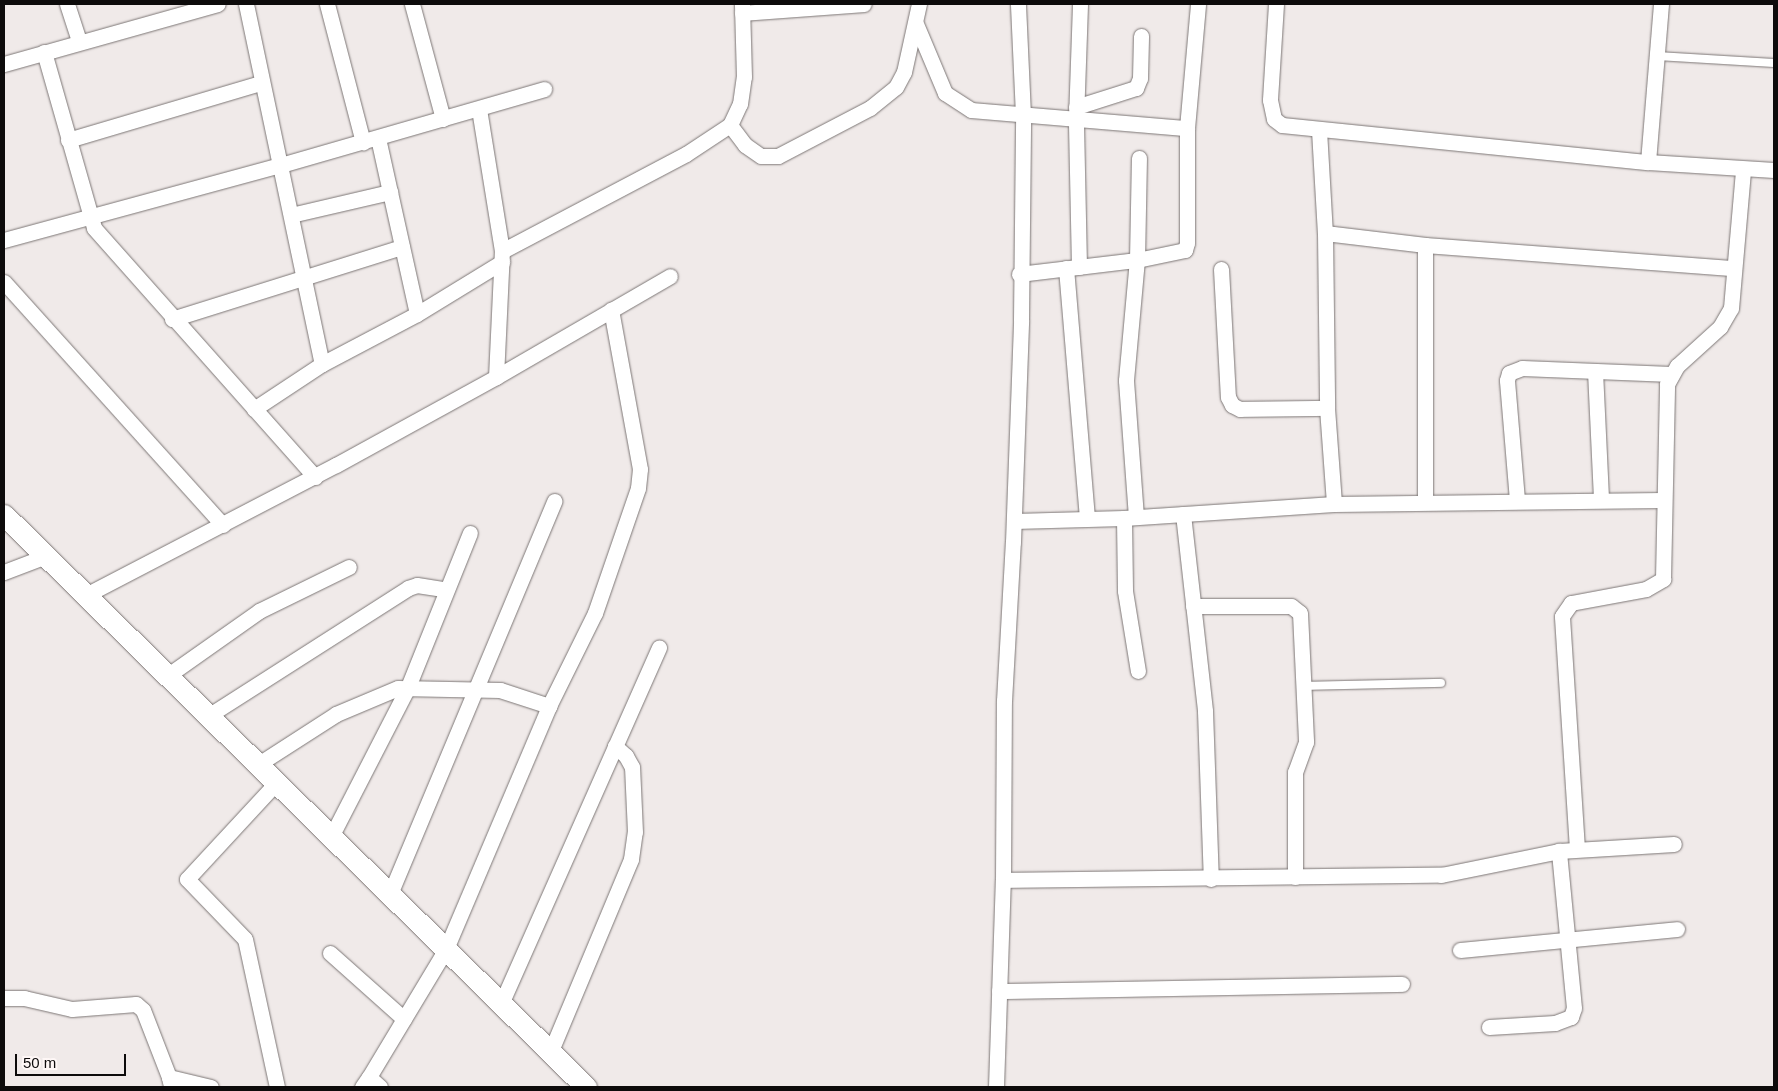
<!DOCTYPE html>
<style>
body{margin:0}
#map{position:relative;width:1778px;height:1091px;overflow:hidden;background:#f0eae9;font-family:Helvetica,sans-serif}
div>[style]{position:absolute}
[style*='--x']{left:calc(var(--x)*1px);top:calc(var(--y)*1px);width:calc(var(--w)*1px);rotate:calc(var(--a)*1deg)}
.roads{filter:drop-shadow(0 0 1px #7c7675) drop-shadow(0 0 1px #7c7675)}
.service>*{height:8px;margin:-4px;padding:0 4px;transform-origin:4px;border-radius:4px;background:#fff}
.minor>*{height:15px;margin:-7.5px;padding:0 7.5px;transform-origin:7.5px;border-radius:7.5px;background:#fff}
.secondary>*{height:21px;margin:-10.5px;padding:0 10.5px;transform-origin:10.5px;border-radius:10.5px;background:#fff}
span{translate:-50% -50%;white-space:nowrap;text-align:center;line-height:1.15;-webkit-text-stroke:5px #fef7f6;paint-order:stroke}
.frame{position:absolute;inset:0;border:5px solid #0d0b0b;pointer-events:none}
.scale{position:absolute;left:15px;top:1054px;width:111px;height:22px;box-sizing:border-box;border:2px solid #0d0b0b;border-top:0;padding-left:6px;font-size:15px;line-height:18px;white-space:nowrap;color:#0d0b0b;-webkit-text-stroke:4px #fef7f6;paint-order:stroke}
</style>
<div id="map">
<div class="roads">
<div class="service">
<i style="--x:1657;--y:56;--w:117;--a:3.4"></i>
<i style="--x:1304;--y:686;--w:137;--a:-1.3"></i>
</div>
<div class="minor">
<i style="--x:67;--y:4;--w:40;--a:72"></i>
<i style="--x:246;--y:4;--w:368;--a:78.1"></i>
<i style="--x:327;--y:4;--w:143;--a:75.4"></i>
<i style="--x:412;--y:4;--w:119;--a:74.9"></i>
<i style="--x:1276;--y:4;--w:96;--a:93.6"></i>
<i style="--x:1270;--y:100;--w:19;--a:78"></i>
<i style="--x:1274;--y:119;--w:10;--a:37"></i>
<i style="--x:1282;--y:125;--w:368;--a:5.8"></i>
<i style="--x:1648;--y:162;--w:126;--a:3.6"></i>
<i style="--x:742;--y:13;--w:122;--a:-4.2"></i>
<i style="--x:916;--y:24;--w:75;--a:67.2"></i>
<i style="--x:945;--y:93;--w:31;--a:33"></i>
<i style="--x:971;--y:110;--w:217;--a:4.8"></i>
<i style="--x:44;--y:52;--w:183;--a:74.1"></i>
<i style="--x:94;--y:228;--w:333;--a:48.4"></i>
<i style="--x:4;--y:64;--w:222;--a:-15.7"></i>
<i style="--x:1076;--y:107;--w:63;--a:-17.6"></i>
<i style="--x:1136;--y:88;--w:11;--a:-68"></i>
<i style="--x:1140;--y:78;--w:42;--a:-88.6"></i>
<i style="--x:479;--y:109;--w:144;--a:80.8"></i>
<i style="--x:730;--y:125;--w:23;--a:-65"></i>
<i style="--x:740;--y:104;--w:27;--a:-82"></i>
<i style="--x:744;--y:77;--w:73;--a:-91.6"></i>
<i style="--x:1319;--y:130;--w:103;--a:86.7"></i>
<i style="--x:1325;--y:233;--w:175;--a:89.3"></i>
<i style="--x:1327;--y:408;--w:96;--a:85.8"></i>
<i style="--x:378;--y:138;--w:180;--a:77.5"></i>
<i style="--x:68;--y:140;--w:201;--a:-16.5"></i>
<i style="--x:1648;--y:162;--w:159;--a:-85.3"></i>
<i style="--x:291;--y:215;--w:102;--a:-13.1"></i>
<i style="--x:1325;--y:233;--w:101;--a:6.8"></i>
<i style="--x:1425;--y:245;--w:310;--a:4.3"></i>
<i style="--x:4;--y:240;--w:287;--a:-15.2"></i>
<i style="--x:281;--y:165;--w:274;--a:-16.1"></i>
<i style="--x:1425;--y:245;--w:256;--a:90"></i>
<i style="--x:1079;--y:267;--w:148;--a:-91.2"></i>
<i style="--x:1076;--y:119;--w:115;--a:-88"></i>
<i style="--x:1066;--y:268;--w:251;--a:85.2"></i>
<i style="--x:1221;--y:269;--w:128;--a:86.9"></i>
<i style="--x:1228;--y:397;--w:9;--a:63"></i>
<i style="--x:1232;--y:405;--w:9;--a:27"></i>
<i style="--x:1240;--y:409;--w:87;--a:-0.7"></i>
<i style="--x:1019;--y:274;--w:119;--a:-6.8"></i>
<i style="--x:1137;--y:260;--w:49;--a:-11.8"></i>
<i style="--x:1185;--y:250;--w:7;--a:-74"></i>
<i style="--x:1187;--y:243;--w:115;--a:-90"></i>
<i style="--x:1187;--y:128;--w:124;--a:-84.9"></i>
<i style="--x:4;--y:282;--w:327;--a:48"></i>
<i style="--x:172;--y:319;--w:241;--a:-17.4"></i>
<i style="--x:1595;--y:371;--w:127;--a:87.3"></i>
<i style="--x:496;--y:377;--w:126;--a:-87.3"></i>
<i style="--x:502;--y:251;--w:208;--a:-27.8"></i>
<i style="--x:686;--y:154;--w:53;--a:-33.4"></i>
<i style="--x:730;--y:125;--w:25;--a:53"></i>
<i style="--x:745;--y:145;--w:19;--a:35"></i>
<i style="--x:761;--y:156;--w:17;--a:0"></i>
<i style="--x:778;--y:156;--w:104;--a:-27.6"></i>
<i style="--x:870;--y:108;--w:33;--a:-39"></i>
<i style="--x:896;--y:87;--w:17;--a:-62"></i>
<i style="--x:904;--y:72;--w:70;--a:-77.6"></i>
<i style="--x:254;--y:409;--w:82;--a:-33.5"></i>
<i style="--x:322;--y:364;--w:107;--a:-27.8"></i>
<i style="--x:417;--y:314;--w:100;--a:-31.5"></i>
<i style="--x:1517;--y:500;--w:120;--a:-94.8"></i>
<i style="--x:1507;--y:380;--w:7;--a:-74"></i>
<i style="--x:1509;--y:373;--w:14;--a:-21"></i>
<i style="--x:1522;--y:368;--w:149;--a:2.3"></i>
<i style="--x:1183;--y:514;--w:198;--a:83.6"></i>
<i style="--x:1205;--y:711;--w:168;--a:88"></i>
<i style="--x:1136;--y:517;--w:137;--a:-94.2"></i>
<i style="--x:1126;--y:380;--w:121;--a:-84.8"></i>
<i style="--x:1137;--y:260;--w:102;--a:-88.9"></i>
<i style="--x:1124;--y:518;--w:73;--a:89.2"></i>
<i style="--x:1125;--y:591;--w:81;--a:80.8"></i>
<i style="--x:1014;--y:521;--w:110;--a:-1.6"></i>
<i style="--x:1124;--y:518;--w:210;--a:-3.8"></i>
<i style="--x:1334;--y:504;--w:329;--a:-0.7"></i>
<i style="--x:4;--y:572;--w:45;--a:-20.9"></i>
<i style="--x:84;--y:596;--w:284;--a:-27.5"></i>
<i style="--x:336;--y:465;--w:183;--a:-28.8"></i>
<i style="--x:496;--y:377;--w:201;--a:-30.1"></i>
<i style="--x:1193;--y:606;--w:98;--a:0"></i>
<i style="--x:1291;--y:606;--w:11;--a:38"></i>
<i style="--x:1300;--y:613;--w:129;--a:87.3"></i>
<i style="--x:1306;--y:742;--w:32;--a:110"></i>
<i style="--x:1295;--y:772;--w:105;--a:90"></i>
<i style="--x:167;--y:676;--w:113;--a:-35.2"></i>
<i style="--x:259;--y:611;--w:100;--a:-26.1"></i>
<i style="--x:208;--y:716;--w:237;--a:-32.6"></i>
<i style="--x:408;--y:588;--w:9;--a:-18"></i>
<i style="--x:417;--y:585;--w:30;--a:9"></i>
<i style="--x:257;--y:765;--w:94;--a:-32.8"></i>
<i style="--x:336;--y:714;--w:67;--a:-22.8"></i>
<i style="--x:398;--y:688;--w:102;--a:1.1"></i>
<i style="--x:500;--y:690;--w:52;--a:18.1"></i>
<i style="--x:276;--y:783;--w:131;--a:132.8"></i>
<i style="--x:187;--y:879;--w:83;--a:46"></i>
<i style="--x:245;--y:939;--w:151;--a:77.8"></i>
<i style="--x:331;--y:837;--w:169;--a:-62.8"></i>
<i style="--x:408;--y:687;--w:166;--a:-68.1"></i>
<i style="--x:1577;--y:849;--w:233;--a:-93.7"></i>
<i style="--x:1562;--y:616;--w:16;--a:-55"></i>
<i style="--x:1571;--y:603;--w:76;--a:-10.6"></i>
<i style="--x:1646;--y:589;--w:20;--a:-30"></i>
<i style="--x:1663;--y:579;--w:195;--a:-88.8"></i>
<i style="--x:1667;--y:384;--w:21;--a:-61"></i>
<i style="--x:1677;--y:366;--w:58;--a:-42.2"></i>
<i style="--x:1720;--y:327;--w:22;--a:-60"></i>
<i style="--x:1731;--y:308;--w:139;--a:-85"></i>
<i style="--x:1003;--y:880;--w:438;--a:-0.7"></i>
<i style="--x:1441;--y:875;--w:120;--a:-11.5"></i>
<i style="--x:1559;--y:851;--w:115;--a:-3.5"></i>
<i style="--x:390;--y:894;--w:426;--a:-67.3"></i>
<i style="--x:1460;--y:950;--w:218;--a:-5.5"></i>
<i style="--x:330;--y:953;--w:99;--a:41.7"></i>
<i style="--x:999;--y:991;--w:403;--a:-1"></i>
<i style="--x:4;--y:998;--w:20;--a:0"></i>
<i style="--x:24;--y:998;--w:49;--a:12.9"></i>
<i style="--x:72;--y:1009;--w:64;--a:-4.5"></i>
<i style="--x:136;--y:1004;--w:9;--a:41"></i>
<i style="--x:143;--y:1010;--w:72;--a:68.8"></i>
<i style="--x:501;--y:1004;--w:390;--a:-66.1"></i>
<i style="--x:1489;--y:1027;--w:66;--a:-3.5"></i>
<i style="--x:1555;--y:1023;--w:17;--a:-21"></i>
<i style="--x:1571;--y:1017;--w:9;--a:-72"></i>
<i style="--x:1574;--y:1008;--w:158;--a:-95.5"></i>
<i style="--x:550;--y:1053;--w:210;--a:-67.3"></i>
<i style="--x:631;--y:859;--w:27;--a:-82"></i>
<i style="--x:635;--y:832;--w:65;--a:-92.6"></i>
<i style="--x:632;--y:767;--w:13;--a:-119"></i>
<i style="--x:626;--y:756;--w:15;--a:-138"></i>
<i style="--x:369;--y:1077;--w:149;--a:-59"></i>
<i style="--x:446;--y:949;--w:264;--a:-67"></i>
<i style="--x:549;--y:706;--w:104;--a:-63.7"></i>
<i style="--x:595;--y:613;--w:132;--a:-71"></i>
<i style="--x:638;--y:488;--w:19;--a:-84"></i>
<i style="--x:640;--y:469;--w:162;--a:-100.3"></i>
<i style="--x:171;--y:1086;--w:9;--a:-103"></i>
<i style="--x:169;--y:1077;--w:43;--a:13.4"></i>
<i style="--x:362;--y:1087;--w:12;--a:-55"></i>
<i style="--x:369;--y:1077;--w:15;--a:42"></i>
<i style="--x:996;--y:1087;--w:207;--a:-88.1"></i>
<i style="--x:1003;--y:880;--w:179;--a:-89.7"></i>
<i style="--x:1004;--y:701;--w:159;--a:-86.8"></i>
<i style="--x:1013;--y:542;--w:222;--a:-87.9"></i>
<i style="--x:1021;--y:320;--w:205;--a:-89.4"></i>
<i style="--x:1023;--y:115;--w:111;--a:-92.6"></i>
</div>
<div class="secondary">
<i style="--x:4;--y:515;--w:816;--a:44.5"></i>
</div>
</div>
<div class="frame"></div>
<div class="scale">50 m</div>
</div>
